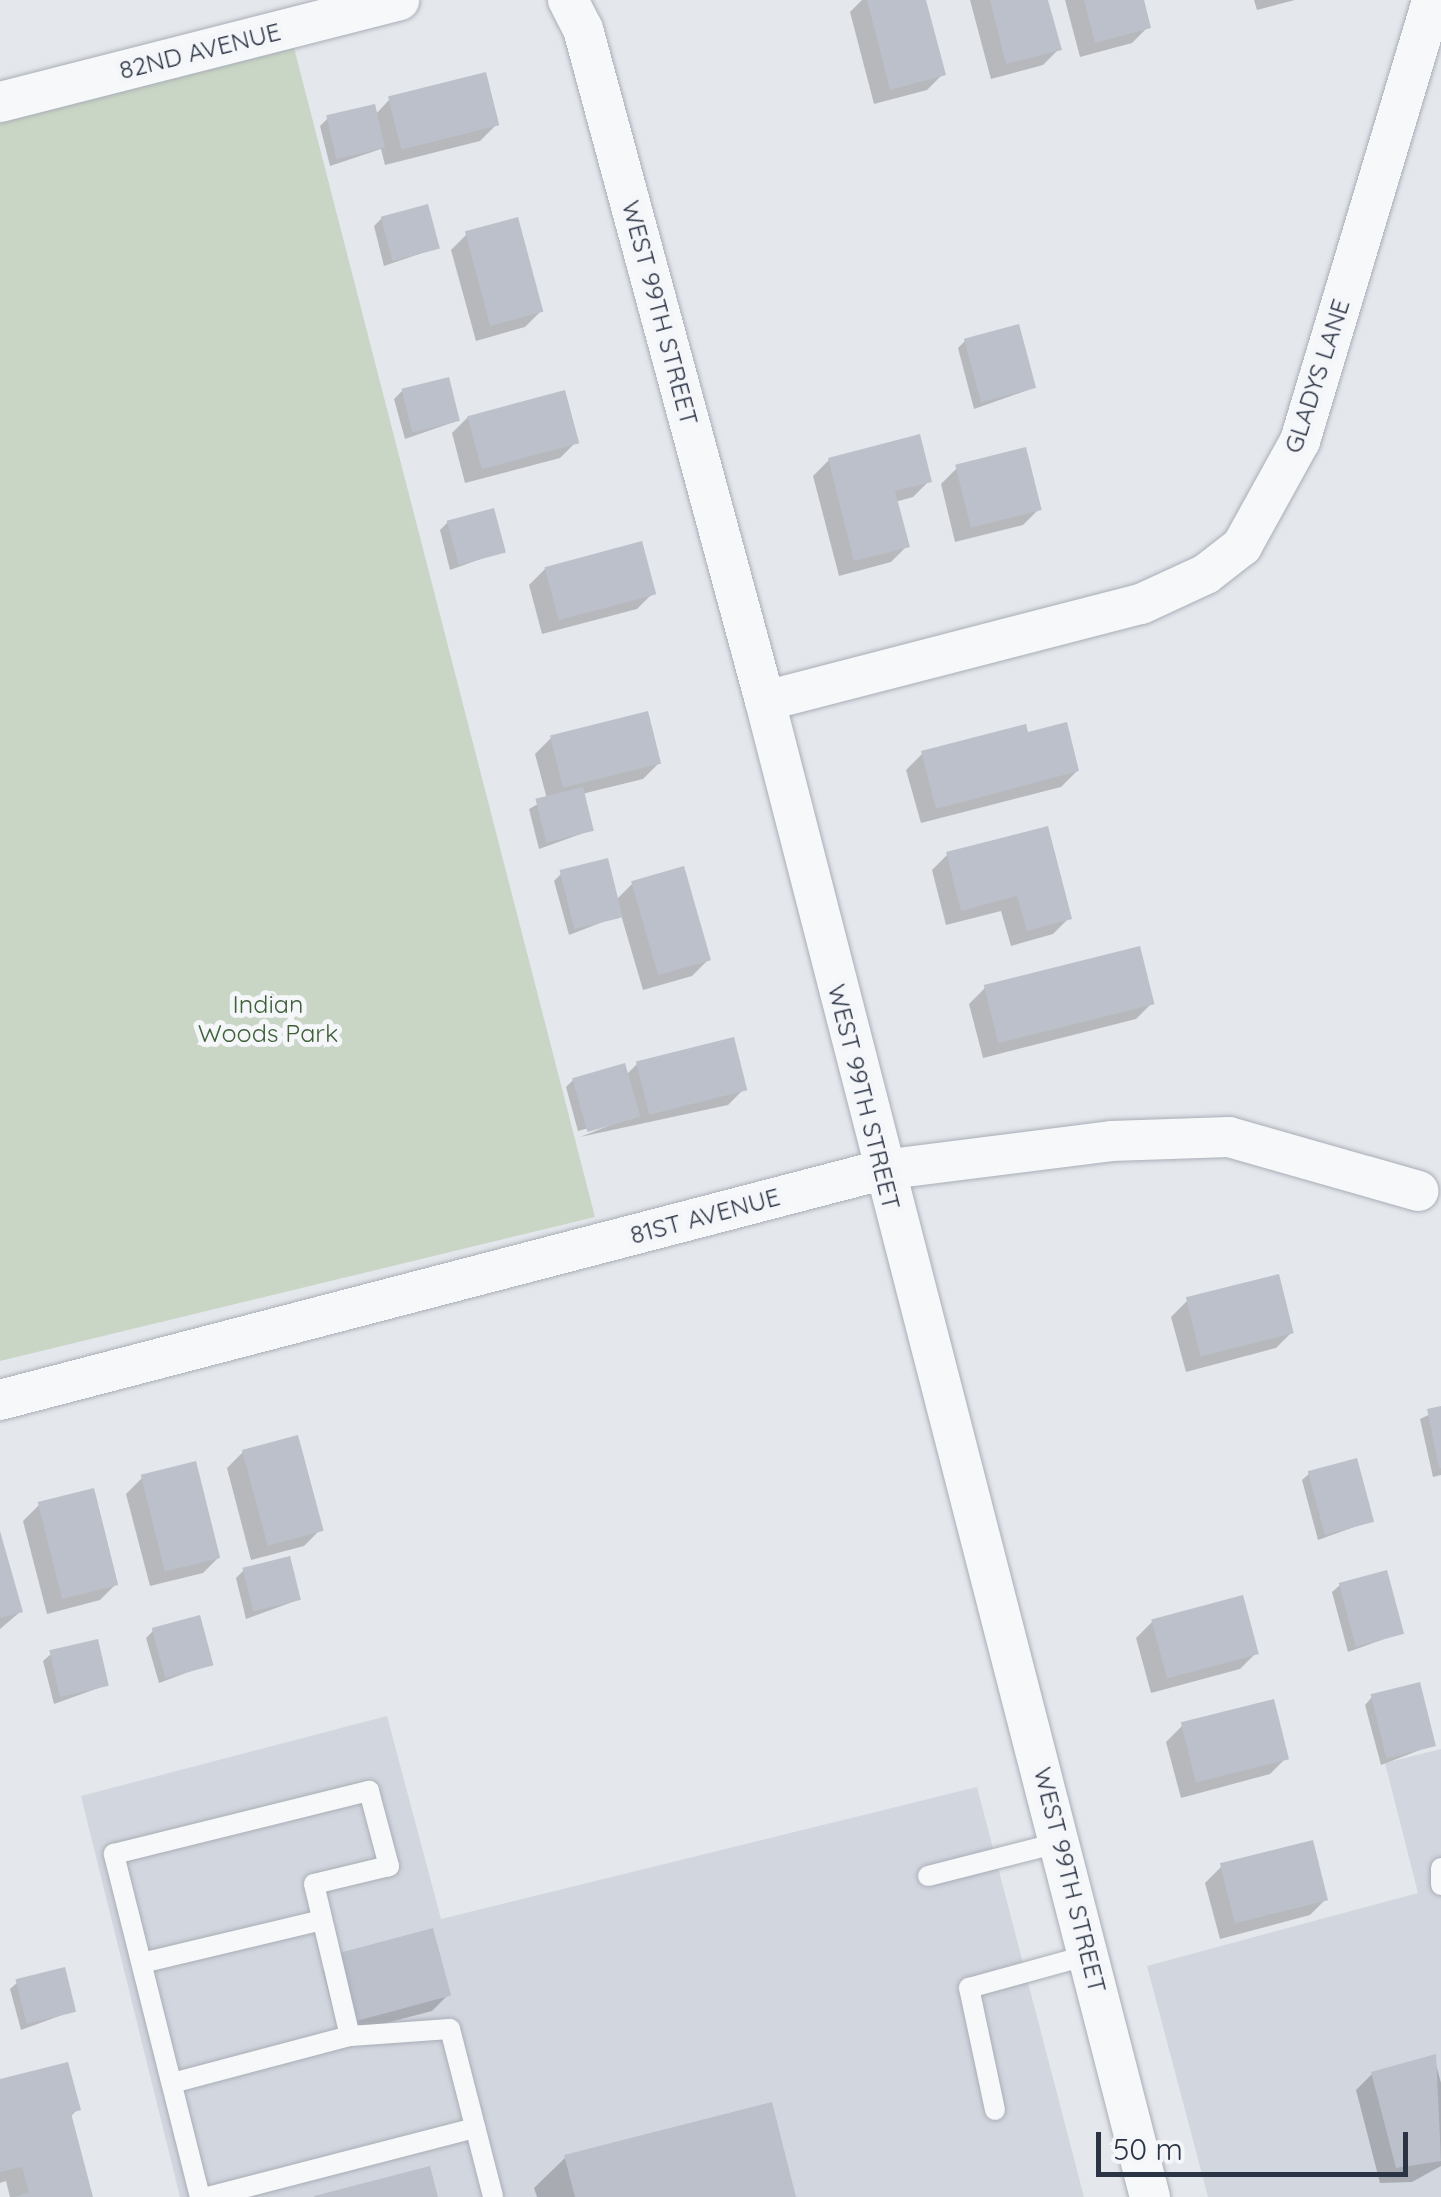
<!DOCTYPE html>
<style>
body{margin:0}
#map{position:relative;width:1441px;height:2197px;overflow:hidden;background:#e4e7ec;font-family:Quicksand,sans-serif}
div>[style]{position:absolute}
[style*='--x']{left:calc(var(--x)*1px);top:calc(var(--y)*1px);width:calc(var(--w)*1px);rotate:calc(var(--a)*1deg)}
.built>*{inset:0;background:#d2d6de}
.green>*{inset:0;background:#c9d6c5}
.shadow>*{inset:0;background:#0003}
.building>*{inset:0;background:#bbc0ca;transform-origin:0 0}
.roads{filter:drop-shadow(0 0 2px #a9aeb7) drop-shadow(0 0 2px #a9aeb7)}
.service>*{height:20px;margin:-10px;padding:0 10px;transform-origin:10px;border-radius:10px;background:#f7f8fa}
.minor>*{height:40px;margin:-20px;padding:0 20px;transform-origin:20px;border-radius:20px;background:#f7f8fa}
span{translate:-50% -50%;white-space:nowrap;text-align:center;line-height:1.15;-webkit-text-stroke:10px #f4f6f9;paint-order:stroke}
.street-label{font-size:25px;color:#2b3445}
.park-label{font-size:25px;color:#3f6138}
.scale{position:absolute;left:1096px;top:2132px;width:312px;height:45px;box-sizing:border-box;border:5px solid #2b3445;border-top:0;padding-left:12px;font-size:30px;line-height:35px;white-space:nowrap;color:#2b3445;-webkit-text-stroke:8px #f4f6f9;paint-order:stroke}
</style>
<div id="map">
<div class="built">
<i style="clip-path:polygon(387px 1716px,441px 1919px,977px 1787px,1084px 2197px,180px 2197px,81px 1796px)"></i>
<i style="clip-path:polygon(1441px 1749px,1441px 2197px,1208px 2197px,1147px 1966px,1418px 1893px,1385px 1763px)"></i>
</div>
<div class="green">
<i style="clip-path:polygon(292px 40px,595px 1217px,0 1361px,0 116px)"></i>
</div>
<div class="shadow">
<i style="clip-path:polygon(862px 0,923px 0,943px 74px,927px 90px,874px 104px,850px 12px)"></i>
<i style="clip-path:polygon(970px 0,1046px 0,1059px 49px,1043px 65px,991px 79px)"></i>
<i style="clip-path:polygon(1065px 0,1141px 0,1148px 27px,1132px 43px,1080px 57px)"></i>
<i style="clip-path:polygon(1254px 0,1295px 0,1257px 10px)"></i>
<i style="clip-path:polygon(389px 100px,496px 125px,480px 141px,385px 165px,381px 149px,330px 166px,320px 126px,327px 119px,375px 115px)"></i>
<i style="clip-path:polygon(382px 218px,437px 248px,384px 266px,374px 226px)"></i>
<i style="clip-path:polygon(467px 234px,541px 311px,525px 327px,476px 341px,451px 250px)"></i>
<i style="clip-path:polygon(965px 341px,1034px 388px,974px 409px,958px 348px)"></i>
<i style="clip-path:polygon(402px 391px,457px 421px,405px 439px,394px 399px)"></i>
<i style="clip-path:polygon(468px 417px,576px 442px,560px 458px,465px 483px,452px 433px)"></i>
<i style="clip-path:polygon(829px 460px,929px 481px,913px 497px,895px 502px,907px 546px,891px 562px,839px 576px,813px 476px)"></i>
<i style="clip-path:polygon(957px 468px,1039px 509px,1023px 525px,955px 542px,941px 484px)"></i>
<i style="clip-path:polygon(448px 522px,503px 551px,450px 570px,440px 530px)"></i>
<i style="clip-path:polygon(545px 569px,653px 593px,637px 609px,542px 634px,529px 585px)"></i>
<i style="clip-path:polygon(551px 738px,659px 763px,643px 779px,582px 794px,592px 830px,539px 849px,529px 809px,547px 799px,535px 754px)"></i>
<i style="clip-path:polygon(922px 754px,1077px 771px,1061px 787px,921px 823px,906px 770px)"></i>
<i style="clip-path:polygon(948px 854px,1069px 918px,1053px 934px,1011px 946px,1001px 911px,946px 925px,932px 870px)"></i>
<i style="clip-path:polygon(562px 873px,616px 900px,633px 883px,708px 960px,692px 976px,643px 990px,621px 915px,569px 935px,554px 881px)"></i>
<i style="clip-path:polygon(985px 988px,1152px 1003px,1136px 1019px,983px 1058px,969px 1004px)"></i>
<i style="clip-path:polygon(637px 1064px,744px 1089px,728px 1105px,580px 1137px,631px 1117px,578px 1131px,566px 1087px,574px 1079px,626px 1075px)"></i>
<i style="clip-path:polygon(1187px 1301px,1292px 1332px,1276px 1348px,1186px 1372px,1171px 1317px)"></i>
<i style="clip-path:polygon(1441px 1409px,1441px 1475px,1433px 1477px,1420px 1419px)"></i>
<i style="clip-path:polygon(243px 1452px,320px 1530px,304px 1546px,251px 1560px,227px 1468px)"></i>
<i style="clip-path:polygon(1310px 1473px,1371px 1521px,1318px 1540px,1302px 1480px)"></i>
<i style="clip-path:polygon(142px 1478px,219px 1557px,203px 1573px,150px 1586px,126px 1494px)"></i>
<i style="clip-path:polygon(39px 1505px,116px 1584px,100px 1600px,47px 1614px,23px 1521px)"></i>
<i style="clip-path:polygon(0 1536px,20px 1612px,0 1629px)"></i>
<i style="clip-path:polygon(243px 1571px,298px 1600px,246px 1619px,236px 1578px)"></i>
<i style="clip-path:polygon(1340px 1585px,1401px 1633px,1348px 1652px,1332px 1592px)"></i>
<i style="clip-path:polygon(1152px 1622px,1256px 1653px,1240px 1669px,1151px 1693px,1136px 1638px)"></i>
<i style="clip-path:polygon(154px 1630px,210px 1664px,159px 1683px,146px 1638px)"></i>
<i style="clip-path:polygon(51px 1654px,107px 1685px,54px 1704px,43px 1661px)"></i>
<i style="clip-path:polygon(1372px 1697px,1433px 1745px,1381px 1765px,1365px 1705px)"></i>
<i style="clip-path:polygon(1182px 1726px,1286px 1758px,1270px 1774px,1181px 1798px,1166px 1742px)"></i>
<i style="clip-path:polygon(1221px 1867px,1326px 1899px,1310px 1915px,1220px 1939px,1205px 1883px)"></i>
<i style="clip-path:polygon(339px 1955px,448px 1995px,432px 2011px,340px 2035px,323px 1971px)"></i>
<i style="clip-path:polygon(18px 1982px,73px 2011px,21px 2030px,10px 1989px)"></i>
<i style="clip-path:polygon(1434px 2057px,1441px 2083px,1441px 2166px,1412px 2182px,1380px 2183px,1356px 2090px,1372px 2074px)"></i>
<i style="clip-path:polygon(0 2086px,78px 2109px,69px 2118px,90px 2197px,10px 2197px,6px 2181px,0 2183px)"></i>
<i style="clip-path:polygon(566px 2157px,793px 2197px,537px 2197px,534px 2188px)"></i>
</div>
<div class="building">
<i style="clip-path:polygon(867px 0,926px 0,946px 75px,890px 90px)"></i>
<i style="clip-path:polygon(990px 0,1048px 0,1062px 50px,1006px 64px)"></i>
<i style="clip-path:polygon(1084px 0,1144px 0,1151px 28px,1095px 43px)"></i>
<i style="left:486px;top:72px;width:55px;height:101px;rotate:76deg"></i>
<i style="left:375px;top:104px;width:45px;height:50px;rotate:77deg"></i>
<i style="left:428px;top:204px;width:46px;height:49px;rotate:75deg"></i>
<i style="left:518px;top:217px;width:98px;height:55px;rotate:75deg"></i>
<i style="left:1019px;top:324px;width:66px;height:57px;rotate:75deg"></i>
<i style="left:449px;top:377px;width:45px;height:49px;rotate:76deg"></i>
<i style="left:565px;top:390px;width:55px;height:101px;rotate:75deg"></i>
<i style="clip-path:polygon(920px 434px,932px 482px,895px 491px,910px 547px,854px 561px,828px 458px)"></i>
<i style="left:1026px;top:447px;width:65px;height:73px;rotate:76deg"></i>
<i style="left:494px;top:508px;width:46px;height:49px;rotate:75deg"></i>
<i style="left:642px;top:541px;width:55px;height:101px;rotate:75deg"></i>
<i style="left:648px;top:711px;width:54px;height:101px;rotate:76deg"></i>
<i style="clip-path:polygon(1067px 722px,1079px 771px,936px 809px,921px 751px,1026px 724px,1028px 732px)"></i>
<i style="left:583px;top:787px;width:45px;height:49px;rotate:76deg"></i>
<i style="clip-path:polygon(1048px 826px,1072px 919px,1027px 931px,1017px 896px,961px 911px,946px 852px)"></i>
<i style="left:608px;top:858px;width:61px;height:50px;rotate:76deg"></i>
<i style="left:684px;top:866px;width:98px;height:55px;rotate:74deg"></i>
<i style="left:1140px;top:946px;width:60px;height:161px;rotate:76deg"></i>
<i style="left:734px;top:1037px;width:55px;height:101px;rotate:76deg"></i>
<i style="left:625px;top:1063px;width:56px;height:55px;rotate:74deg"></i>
<i style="left:1279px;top:1274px;width:61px;height:96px;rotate:76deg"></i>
<i style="clip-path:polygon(1441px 1406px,1441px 1468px,1439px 1468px,1427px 1409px)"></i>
<i style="left:298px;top:1435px;width:99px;height:58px;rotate:75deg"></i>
<i style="left:1357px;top:1458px;width:66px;height:51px;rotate:75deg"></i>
<i style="left:196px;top:1461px;width:100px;height:57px;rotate:76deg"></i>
<i style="left:94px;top:1488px;width:100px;height:58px;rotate:76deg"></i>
<i style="clip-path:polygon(0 1531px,23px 1612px,0 1618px)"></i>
<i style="left:290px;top:1556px;width:45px;height:49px;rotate:76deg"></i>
<i style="left:1387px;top:1570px;width:66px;height:50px;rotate:75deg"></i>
<i style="left:1243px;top:1595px;width:61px;height:95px;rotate:75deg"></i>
<i style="left:200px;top:1615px;width:52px;height:50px;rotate:75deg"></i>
<i style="left:98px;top:1639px;width:48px;height:50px;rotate:77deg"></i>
<i style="left:1420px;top:1682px;width:66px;height:51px;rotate:76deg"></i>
<i style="left:1274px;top:1699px;width:62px;height:96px;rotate:76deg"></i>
<i style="left:1313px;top:1840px;width:62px;height:96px;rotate:76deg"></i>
<i style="left:433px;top:1928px;width:70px;height:99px;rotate:75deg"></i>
<i style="left:65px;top:1967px;width:46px;height:51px;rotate:76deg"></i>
<i style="clip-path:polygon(1436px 2054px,1441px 2161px,1396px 2168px,1371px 2072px)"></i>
<i style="clip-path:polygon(68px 2062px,81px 2110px,71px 2113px,93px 2197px,15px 2197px,29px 2192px,22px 2167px,0 2172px,0 2079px)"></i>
<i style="clip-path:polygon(772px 2102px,796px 2197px,575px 2197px,564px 2155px)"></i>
<i style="clip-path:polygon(430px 2166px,438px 2197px,314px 2197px,314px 2196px)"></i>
</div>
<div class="roads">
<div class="service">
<i style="--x:1441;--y:1868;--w:17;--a:90"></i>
<i style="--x:928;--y:1876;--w:137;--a:-14.3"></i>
<i style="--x:142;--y:1963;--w:185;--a:-13.4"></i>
<i style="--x:172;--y:2083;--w:184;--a:-14.8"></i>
<i style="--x:995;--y:2110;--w:125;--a:-102"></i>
<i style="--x:969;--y:1988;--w:124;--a:-15.4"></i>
<i style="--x:200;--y:2197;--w:354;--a:-104.1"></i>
<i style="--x:114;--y:1854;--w:263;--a:-13.9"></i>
<i style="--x:369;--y:1791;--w:78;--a:75.1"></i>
<i style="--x:389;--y:1866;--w:77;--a:166.5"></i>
<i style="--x:314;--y:1884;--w:156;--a:76.7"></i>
<i style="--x:350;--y:2036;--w:100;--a:-4"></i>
<i style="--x:450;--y:2029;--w:173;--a:75.6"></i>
<i style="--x:208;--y:2197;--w:276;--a:-14.5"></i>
</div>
<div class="minor">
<i style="--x:568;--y:0;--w:33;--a:63"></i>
<i style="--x:583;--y:29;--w:696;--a:74.85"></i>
<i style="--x:765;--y:701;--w:1545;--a:75.57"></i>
<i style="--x:0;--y:102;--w:412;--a:-14.3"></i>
<i style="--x:765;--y:701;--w:388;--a:-14.5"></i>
<i style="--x:1141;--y:604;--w:72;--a:-24.8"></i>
<i style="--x:1206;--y:574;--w:46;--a:-37.9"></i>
<i style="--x:1242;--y:546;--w:120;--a:-61.1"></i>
<i style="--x:1300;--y:441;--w:460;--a:-73.3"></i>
<i style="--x:0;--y:1400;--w:911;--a:-14.62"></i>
<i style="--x:882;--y:1170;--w:231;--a:-7.2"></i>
<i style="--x:1111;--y:1141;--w:118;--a:-1.9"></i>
<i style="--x:1229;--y:1137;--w:197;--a:15.9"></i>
</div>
</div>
<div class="street-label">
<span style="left:200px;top:51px;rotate:-14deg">82ND AVENUE</span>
<span style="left:660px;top:313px;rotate:75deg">WEST 99TH STREET</span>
<span style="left:1317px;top:376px;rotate:-72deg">GLADYS LANE</span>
<span style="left:864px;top:1097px;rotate:76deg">WEST 99TH STREET</span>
<span style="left:705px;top:1216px;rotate:-15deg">81ST AVENUE</span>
<span style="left:1070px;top:1880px;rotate:76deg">WEST 99TH STREET</span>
</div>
<div class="park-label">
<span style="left:268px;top:1019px">Indian<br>Woods Park</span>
</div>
<div class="scale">50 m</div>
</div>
